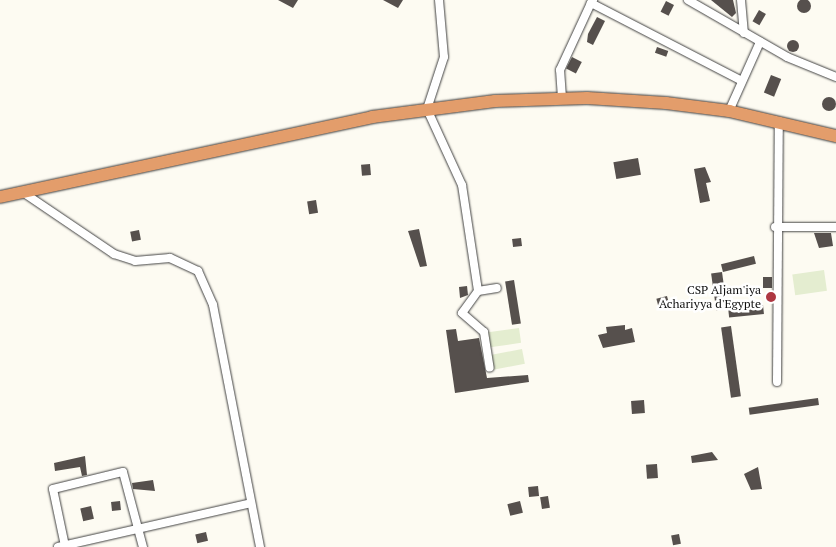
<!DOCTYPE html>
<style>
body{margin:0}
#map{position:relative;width:836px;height:547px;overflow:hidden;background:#fdfbf2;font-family:"PT Serif",serif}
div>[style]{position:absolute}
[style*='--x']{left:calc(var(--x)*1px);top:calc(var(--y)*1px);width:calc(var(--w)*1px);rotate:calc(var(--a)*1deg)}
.pitch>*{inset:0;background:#e4edd0;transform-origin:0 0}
.building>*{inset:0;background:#56504d;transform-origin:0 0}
.round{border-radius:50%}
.roads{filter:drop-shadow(0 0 1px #424242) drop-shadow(0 0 1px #424242)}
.minor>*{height:8px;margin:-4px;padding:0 4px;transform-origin:4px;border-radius:4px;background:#fff}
.highway>*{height:12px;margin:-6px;padding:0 6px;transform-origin:6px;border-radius:6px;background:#e39d6b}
.dots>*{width:14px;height:14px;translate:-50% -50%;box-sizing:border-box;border:2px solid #fff;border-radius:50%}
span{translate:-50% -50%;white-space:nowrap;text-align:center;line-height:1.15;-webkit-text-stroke:5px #fff;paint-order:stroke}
.poi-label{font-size:12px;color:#0f0f0f}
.right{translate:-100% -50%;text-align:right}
</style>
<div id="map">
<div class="pitch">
<i style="left:824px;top:270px;width:21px;height:32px;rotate:82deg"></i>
<i style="left:519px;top:328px;width:15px;height:33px;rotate:82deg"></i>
<i style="left:522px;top:349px;width:15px;height:32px;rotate:79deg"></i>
</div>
<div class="building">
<i class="round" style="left:797px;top:-1px;width:14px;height:14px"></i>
<i style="clip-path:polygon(278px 0,298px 0,293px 8px)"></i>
<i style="clip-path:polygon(383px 0,403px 0,398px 8px)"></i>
<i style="clip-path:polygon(711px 0,733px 0,736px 13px,732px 17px)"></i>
<i style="left:666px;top:1px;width:9px;height:12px;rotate:27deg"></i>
<i style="left:759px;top:10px;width:8px;height:13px;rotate:30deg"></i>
<i style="clip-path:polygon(597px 17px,605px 21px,593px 45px,587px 42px,588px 34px)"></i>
<i class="round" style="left:787px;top:40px;width:12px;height:12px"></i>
<i style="left:657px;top:47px;width:12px;height:6px;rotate:20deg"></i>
<i style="left:572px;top:57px;width:11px;height:13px;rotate:27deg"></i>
<i style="left:771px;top:75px;width:11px;height:19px;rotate:22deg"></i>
<i class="round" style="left:822px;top:97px;width:14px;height:14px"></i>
<i style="left:638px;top:158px;width:17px;height:25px;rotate:80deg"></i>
<i style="left:370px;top:164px;width:11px;height:9px;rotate:85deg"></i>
<i style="clip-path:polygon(705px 167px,711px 182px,706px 183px,710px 201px,700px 203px,694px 169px)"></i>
<i style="left:316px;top:200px;width:13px;height:9px;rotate:81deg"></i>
<i style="clip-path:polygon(419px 229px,427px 266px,420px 267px,408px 231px)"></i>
<i style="left:139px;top:230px;width:10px;height:9px;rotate:79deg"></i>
<i style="clip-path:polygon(814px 233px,831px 233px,833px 246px,819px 248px)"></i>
<i style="left:521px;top:238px;width:8px;height:9px;rotate:83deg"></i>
<i style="left:754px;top:256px;width:8px;height:34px;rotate:76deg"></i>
<i style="left:722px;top:272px;width:37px;height:11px;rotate:82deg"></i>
<i style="left:763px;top:277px;width:9px;height:11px"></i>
<i style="left:514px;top:280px;width:44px;height:9px;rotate:81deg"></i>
<i style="clip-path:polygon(467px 286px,468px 295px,460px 298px,459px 287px)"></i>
<i style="left:667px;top:296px;width:11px;height:11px;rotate:75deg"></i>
<i style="left:763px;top:305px;width:9px;height:35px;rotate:84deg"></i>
<i style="clip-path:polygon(625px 325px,625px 330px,632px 328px,635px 342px,603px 348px,598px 335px,607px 333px,606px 327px)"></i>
<i style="left:731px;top:326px;width:71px;height:10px;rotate:82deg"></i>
<i style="clip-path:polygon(456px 329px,458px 341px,479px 338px,487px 378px,528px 375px,529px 382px,455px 393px,446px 330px)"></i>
<i style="left:818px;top:398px;width:7px;height:70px;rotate:82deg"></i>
<i style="left:644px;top:400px;width:13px;height:13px;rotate:86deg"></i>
<i style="clip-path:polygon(712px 452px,718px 460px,692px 463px,691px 456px)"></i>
<i style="clip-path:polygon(85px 456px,87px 475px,82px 476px,80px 467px,55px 471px,54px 463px)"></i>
<i style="left:657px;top:464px;width:14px;height:11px;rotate:86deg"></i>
<i style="clip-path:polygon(758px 467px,762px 489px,751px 490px,744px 474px)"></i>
<i style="clip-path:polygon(153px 480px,155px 491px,133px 489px,132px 483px)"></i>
<i style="left:538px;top:486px;width:10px;height:10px;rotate:84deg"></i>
<i style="left:548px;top:496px;width:12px;height:8px;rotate:81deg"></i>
<i style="left:120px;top:501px;width:9px;height:9px;rotate:84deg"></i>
<i style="left:520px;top:501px;width:12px;height:13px;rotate:76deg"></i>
<i style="left:91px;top:506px;width:13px;height:11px;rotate:77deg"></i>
<i style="left:206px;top:532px;width:9px;height:11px;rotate:77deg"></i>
<i style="left:679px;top:534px;width:10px;height:8px;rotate:79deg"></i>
</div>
<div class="roads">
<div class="minor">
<i style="--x:439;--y:0;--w:57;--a:85"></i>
<i style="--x:444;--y:57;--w:55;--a:108.1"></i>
<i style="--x:427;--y:109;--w:84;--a:65.3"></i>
<i style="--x:462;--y:185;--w:107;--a:81.4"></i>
<i style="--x:478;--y:291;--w:27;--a:126"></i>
<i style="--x:462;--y:313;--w:29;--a:41"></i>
<i style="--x:484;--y:332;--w:36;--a:81"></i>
<i style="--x:593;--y:0;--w:4;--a:124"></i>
<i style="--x:591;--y:3;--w:170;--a:27.3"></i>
<i style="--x:688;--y:0;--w:114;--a:29.9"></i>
<i style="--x:787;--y:57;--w:53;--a:22.2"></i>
<i style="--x:741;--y:0;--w:33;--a:85"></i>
<i style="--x:562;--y:98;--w:28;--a:-94"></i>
<i style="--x:560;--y:70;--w:74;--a:-65.2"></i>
<i style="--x:729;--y:111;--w:76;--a:-65.8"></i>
<i style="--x:24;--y:193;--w:109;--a:34.1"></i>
<i style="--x:114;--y:254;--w:22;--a:18"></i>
<i style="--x:135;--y:261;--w:35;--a:-5"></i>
<i style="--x:170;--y:258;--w:31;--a:25"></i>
<i style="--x:198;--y:271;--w:37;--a:66"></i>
<i style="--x:213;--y:305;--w:247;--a:79"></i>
<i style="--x:775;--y:227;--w:61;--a:0"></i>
<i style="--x:478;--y:291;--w:19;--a:-9"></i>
<i style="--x:777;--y:382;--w:261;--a:-89.6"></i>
<i style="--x:65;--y:546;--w:58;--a:-101.9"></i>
<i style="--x:53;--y:489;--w:72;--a:-13.7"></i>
<i style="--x:123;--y:472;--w:78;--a:75.1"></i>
<i style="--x:58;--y:547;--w:198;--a:-12.8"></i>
</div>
<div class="highway">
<i style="--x:0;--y:197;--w:381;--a:-12.1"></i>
<i style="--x:372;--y:117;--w:124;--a:-7.4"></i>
<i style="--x:495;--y:101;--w:92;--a:-1.9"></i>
<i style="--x:587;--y:98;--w:79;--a:3.6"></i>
<i style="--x:666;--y:103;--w:64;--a:7.2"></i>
<i style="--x:729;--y:111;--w:110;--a:13.2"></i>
</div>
</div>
<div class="dots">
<i style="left:771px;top:297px;background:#ae3742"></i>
</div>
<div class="poi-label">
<span class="right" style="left:761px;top:297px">CSP Aljam'iya<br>Achariyya d'Egypte</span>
</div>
</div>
